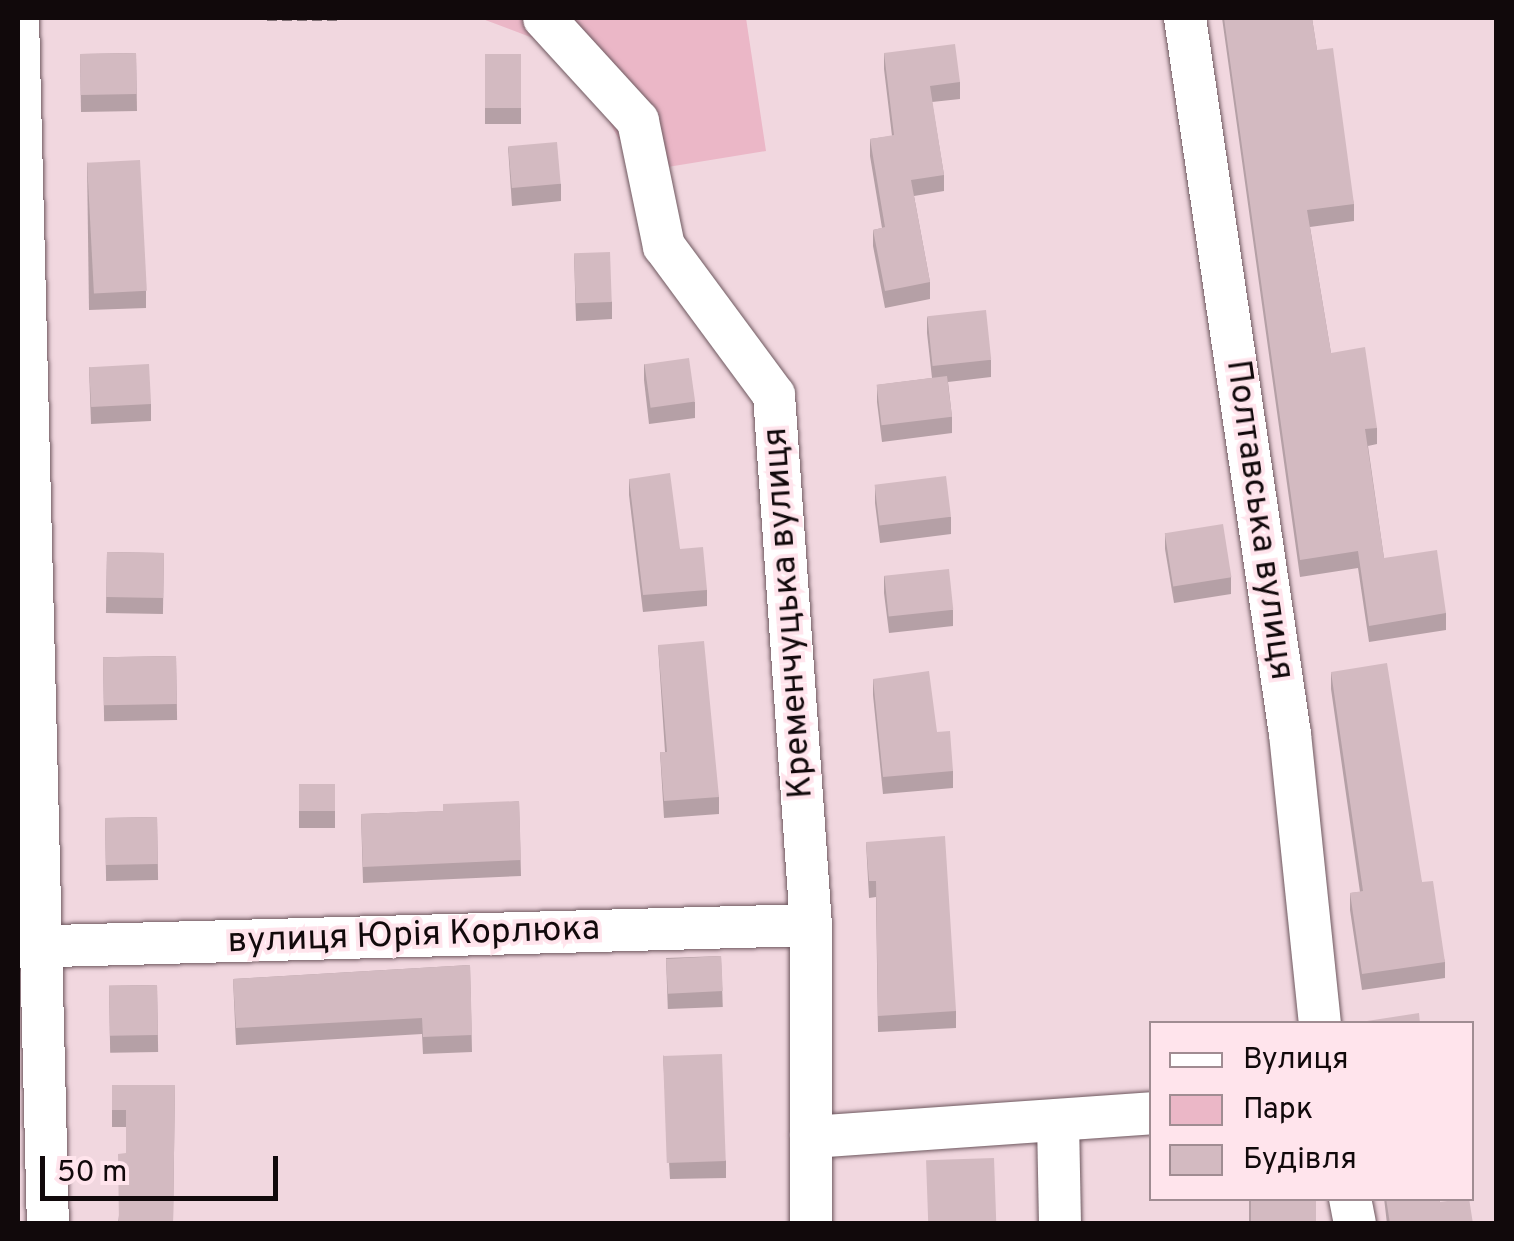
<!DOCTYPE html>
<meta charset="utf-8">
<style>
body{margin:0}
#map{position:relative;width:1514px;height:1241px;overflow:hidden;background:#f1d7df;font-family:Overpass,sans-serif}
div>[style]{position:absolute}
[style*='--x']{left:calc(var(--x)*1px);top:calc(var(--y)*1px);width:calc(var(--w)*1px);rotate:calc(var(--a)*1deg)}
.green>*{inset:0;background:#ebb7c7}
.path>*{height:6px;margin-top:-3px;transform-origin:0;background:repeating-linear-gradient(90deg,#87767b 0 10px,transparent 0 15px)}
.roads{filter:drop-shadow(0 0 2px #6e585f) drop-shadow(0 0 2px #6e585f)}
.minor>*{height:42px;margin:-21px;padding:0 21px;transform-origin:21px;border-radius:21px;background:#fff}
.wall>*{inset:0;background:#b5a0a6;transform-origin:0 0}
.building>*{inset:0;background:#d3bac1;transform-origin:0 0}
span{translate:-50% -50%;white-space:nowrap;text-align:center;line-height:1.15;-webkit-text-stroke:8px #ffe4ec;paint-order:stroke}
.street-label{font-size:35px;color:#11090b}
.frame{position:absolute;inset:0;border:20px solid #11090b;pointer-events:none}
.legend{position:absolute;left:1149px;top:1021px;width:325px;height:180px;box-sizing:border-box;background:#ffe4ec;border:2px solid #a08c92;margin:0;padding:12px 18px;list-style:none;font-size:30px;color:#11090b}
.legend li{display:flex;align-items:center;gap:20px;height:50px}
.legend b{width:50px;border:2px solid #a08c92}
.scale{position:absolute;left:40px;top:1156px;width:238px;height:45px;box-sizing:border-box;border:5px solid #11090b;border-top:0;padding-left:12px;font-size:30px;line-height:35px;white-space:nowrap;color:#11090b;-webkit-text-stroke:8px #ffe4ec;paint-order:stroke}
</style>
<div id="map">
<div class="green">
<i style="clip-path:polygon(480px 18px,746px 18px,766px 151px,637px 172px,601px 107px,533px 38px)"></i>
</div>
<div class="path">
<i style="--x:267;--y:18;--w:70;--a:0"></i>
</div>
<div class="roads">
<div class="minor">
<i style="--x:18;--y:18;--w:1206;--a:88.58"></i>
<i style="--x:544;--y:18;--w:139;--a:47.6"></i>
<i style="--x:638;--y:121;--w:128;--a:78.3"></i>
<i style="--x:664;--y:246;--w:185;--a:53.6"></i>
<i style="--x:774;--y:395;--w:531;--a:86.01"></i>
<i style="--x:811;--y:925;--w:299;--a:90"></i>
<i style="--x:1185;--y:18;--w:724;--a:81.66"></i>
<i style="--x:1290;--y:734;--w:292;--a:84.1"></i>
<i style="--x:18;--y:947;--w:793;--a:-1.59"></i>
<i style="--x:1058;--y:1120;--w:104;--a:88.9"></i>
<i style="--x:811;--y:1137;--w:342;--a:-4"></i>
<i style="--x:1350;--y:1198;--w:26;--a:79"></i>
</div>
</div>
<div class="wall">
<i style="clip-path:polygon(1222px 18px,1312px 18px,1317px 50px,1354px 204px,1354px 221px,1310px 227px,1331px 353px,1377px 428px,1377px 444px,1368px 446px,1384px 558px,1446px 613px,1446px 630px,1369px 642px,1358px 568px,1300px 577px)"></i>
<i style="left:136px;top:53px;width:58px;height:56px;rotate:89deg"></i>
<i style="clip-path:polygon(884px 53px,960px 82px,960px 99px,932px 102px,944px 175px,944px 191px,914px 196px,930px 282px,930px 299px,885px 308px,873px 246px,873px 230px,882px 228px,870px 156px,870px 139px,892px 136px,884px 69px)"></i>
<i style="left:485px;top:54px;width:36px;height:70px"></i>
<i style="clip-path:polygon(508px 147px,561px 184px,561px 201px,512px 206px)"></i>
<i style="clip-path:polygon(87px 162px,146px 291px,146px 308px,89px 310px)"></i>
<i style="clip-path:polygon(574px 254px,612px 302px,612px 319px,576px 321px)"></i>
<i style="clip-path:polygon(927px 317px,991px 360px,991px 377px,948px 382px,952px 417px,952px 433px,882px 442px,877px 402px,877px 385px,932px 378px,927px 333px)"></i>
<i style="clip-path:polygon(644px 364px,695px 402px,695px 418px,649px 424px,644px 380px)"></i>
<i style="clip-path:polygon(89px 367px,151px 404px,151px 421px,91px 424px)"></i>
<i style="clip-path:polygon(629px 479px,680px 549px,707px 590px,707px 606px,643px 612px,629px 495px)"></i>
<i style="clip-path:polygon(875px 486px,951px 517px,951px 534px,880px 543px,875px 503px)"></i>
<i style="clip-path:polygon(1165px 533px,1231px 577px,1231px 594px,1174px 603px,1165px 549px)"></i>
<i style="left:164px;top:553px;width:61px;height:57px;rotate:91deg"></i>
<i style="clip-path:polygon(884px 576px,953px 610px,953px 626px,889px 633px,884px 593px)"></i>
<i style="clip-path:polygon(658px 645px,719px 797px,719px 814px,664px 818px,660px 752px,665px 752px)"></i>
<i style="left:176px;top:656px;width:64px;height:73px;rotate:89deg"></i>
<i style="clip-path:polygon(1331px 672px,1422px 882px,1445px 962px,1445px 978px,1362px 990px,1350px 910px,1350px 893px,1360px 892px,1331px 689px)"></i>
<i style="clip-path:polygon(873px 679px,937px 732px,953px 771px,953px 788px,883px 794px,873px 695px)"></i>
<i style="left:299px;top:784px;width:36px;height:44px"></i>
<i style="clip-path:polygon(519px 801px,521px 876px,363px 883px,361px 814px,443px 811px)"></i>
<i style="left:157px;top:817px;width:63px;height:52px;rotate:89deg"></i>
<i style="clip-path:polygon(866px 842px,956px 1011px,956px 1028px,878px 1032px,876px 897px,869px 898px)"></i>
<i style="left:721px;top:956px;width:51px;height:55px;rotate:88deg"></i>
<i style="clip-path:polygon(470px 965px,472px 1052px,423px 1054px,422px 1034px,236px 1045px,233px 979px)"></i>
<i style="left:157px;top:985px;width:67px;height:48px;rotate:89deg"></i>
<i style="clip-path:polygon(663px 1055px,726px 1161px,726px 1178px,670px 1179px)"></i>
<i style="clip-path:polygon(112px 1085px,175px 1085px,173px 1224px,118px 1224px,126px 1153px,126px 1127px,112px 1127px)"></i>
<i style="left:1249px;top:1198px;width:67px;height:26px"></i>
<i style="clip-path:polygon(1384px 1198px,1439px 1198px,1440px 1202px,1473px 1224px,1387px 1224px)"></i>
</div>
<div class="building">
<i style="clip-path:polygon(1224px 18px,1312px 18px,1317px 50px,1333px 48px,1354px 204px,1307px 210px,1331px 353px,1365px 347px,1377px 428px,1365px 429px,1384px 558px,1437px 550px,1446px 613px,1369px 626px,1358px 551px,1300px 560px)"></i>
<i style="clip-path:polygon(955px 44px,960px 82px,930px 86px,944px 175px,911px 180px,930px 282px,885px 291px,873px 230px,885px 227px,870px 139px,894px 135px,884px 53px)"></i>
<i style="left:136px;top:53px;width:41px;height:56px;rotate:89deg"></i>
<i style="left:485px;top:54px;width:36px;height:54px"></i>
<i style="left:557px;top:142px;width:42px;height:49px;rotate:85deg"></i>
<i style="left:140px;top:160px;width:131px;height:53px;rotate:87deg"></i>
<i style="left:610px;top:252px;width:50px;height:36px;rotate:88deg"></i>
<i style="left:986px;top:310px;width:50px;height:59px;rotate:84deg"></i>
<i style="left:689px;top:358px;width:44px;height:45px;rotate:82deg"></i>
<i style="left:149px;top:364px;width:40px;height:60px;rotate:87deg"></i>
<i style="left:947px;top:376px;width:41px;height:71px;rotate:83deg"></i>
<i style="clip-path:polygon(670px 473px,680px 549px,703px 547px,707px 590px,643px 595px,629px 479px)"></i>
<i style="left:946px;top:476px;width:41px;height:72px;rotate:83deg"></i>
<i style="left:1223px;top:524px;width:54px;height:59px;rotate:81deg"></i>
<i style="left:164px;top:553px;width:45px;height:57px;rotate:91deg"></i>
<i style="left:949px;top:569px;width:41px;height:65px;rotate:84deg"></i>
<i style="clip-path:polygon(704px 641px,719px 797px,664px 801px,660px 752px,667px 752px,658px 645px)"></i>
<i style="left:176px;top:656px;width:48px;height:73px;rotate:89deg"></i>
<i style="clip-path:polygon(1387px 663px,1422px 882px,1433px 881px,1445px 962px,1362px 974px,1350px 893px,1363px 891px,1331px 672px)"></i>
<i style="clip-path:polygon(929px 671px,937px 732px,950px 731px,953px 771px,883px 777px,873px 679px)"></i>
<i style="left:299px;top:784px;width:36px;height:27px"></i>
<i style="clip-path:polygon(519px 801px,521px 860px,363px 867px,361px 814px,443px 811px,443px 804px)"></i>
<i style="left:157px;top:817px;width:47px;height:52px;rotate:89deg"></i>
<i style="clip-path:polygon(945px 836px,956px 1011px,878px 1016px,876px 881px,869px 881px,866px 842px)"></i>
<i style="left:721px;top:956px;width:35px;height:55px;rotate:87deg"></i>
<i style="clip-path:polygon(470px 965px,472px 1035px,423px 1037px,422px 1018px,236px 1028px,233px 979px)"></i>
<i style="left:157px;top:985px;width:50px;height:48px;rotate:89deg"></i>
<i style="clip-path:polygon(1419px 1013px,1420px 1024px,1367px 1024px,1367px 1021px)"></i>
<i style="left:722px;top:1054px;width:107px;height:59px;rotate:88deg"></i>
<i style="clip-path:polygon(112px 1085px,175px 1085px,173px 1222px,119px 1224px,118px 1154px,126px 1153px,126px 1110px,112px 1110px)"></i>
<i style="left:994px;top:1158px;width:64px;height:68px;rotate:88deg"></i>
<i style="left:1251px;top:1198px;width:65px;height:26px"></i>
<i style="clip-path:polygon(1386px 1198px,1439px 1198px,1440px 1202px,1469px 1198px,1473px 1224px,1390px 1224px)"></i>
<i style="clip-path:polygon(724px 1221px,725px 1224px,663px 1223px)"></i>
</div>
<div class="street-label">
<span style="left:1259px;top:520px;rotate:82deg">Полтавська вулиця</span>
<span style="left:789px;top:613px;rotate:-94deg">Кременчуцька вулиця</span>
<span style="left:414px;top:936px;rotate:-2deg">вулиця Юрія Корлюка</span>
</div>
<div class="frame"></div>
<ul class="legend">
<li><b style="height:12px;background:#fff"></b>Вулиця</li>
<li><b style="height:28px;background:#ebb7c7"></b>Парк</li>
<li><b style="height:28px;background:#d3bac1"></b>Будівля</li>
</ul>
<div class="scale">50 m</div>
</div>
